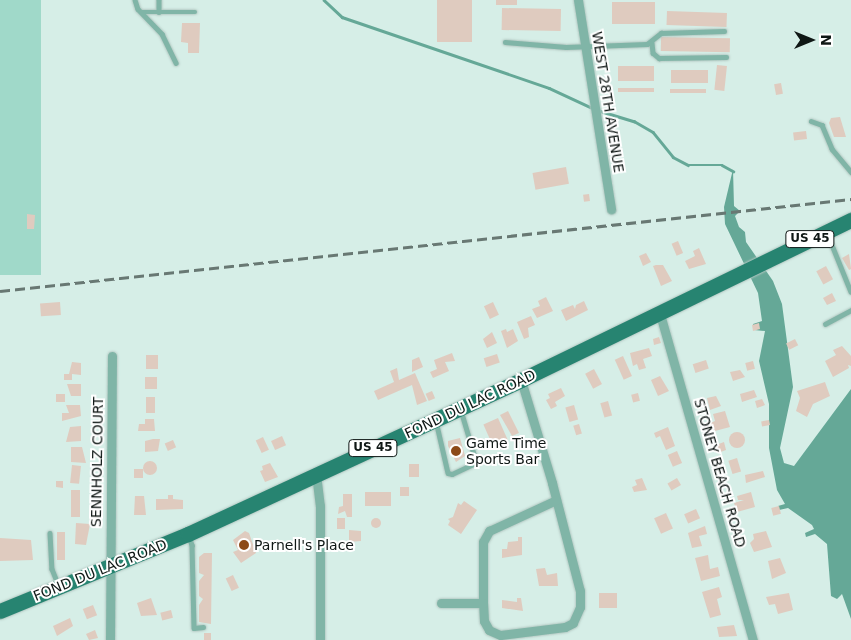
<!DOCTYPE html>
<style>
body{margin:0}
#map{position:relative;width:851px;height:640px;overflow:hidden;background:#d6eee7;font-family:"DejaVu Sans",sans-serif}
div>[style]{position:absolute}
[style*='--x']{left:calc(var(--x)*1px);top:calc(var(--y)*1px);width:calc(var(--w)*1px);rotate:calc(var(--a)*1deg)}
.green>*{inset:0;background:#a0d9c9;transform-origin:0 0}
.water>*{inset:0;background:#65a897}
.stream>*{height:2.5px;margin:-1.25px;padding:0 1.25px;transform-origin:1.25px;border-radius:1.25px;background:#65a897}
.building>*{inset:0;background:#dfcbbf;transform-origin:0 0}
.round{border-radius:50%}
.roads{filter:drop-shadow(0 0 1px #b2c7c1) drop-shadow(0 0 1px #b2c7c1)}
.lane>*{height:4.5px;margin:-2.25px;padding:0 2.25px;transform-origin:2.25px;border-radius:2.25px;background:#80b5a7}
.street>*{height:9px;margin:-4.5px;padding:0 4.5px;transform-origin:4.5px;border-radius:4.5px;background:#80b5a7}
.primary>*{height:15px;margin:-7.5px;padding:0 7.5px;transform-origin:7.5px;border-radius:7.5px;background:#278471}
.rail>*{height:2.5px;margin-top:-1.25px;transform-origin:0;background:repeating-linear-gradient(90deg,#687873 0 10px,transparent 0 15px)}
.dots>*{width:14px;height:14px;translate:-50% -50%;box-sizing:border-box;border:2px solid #fff;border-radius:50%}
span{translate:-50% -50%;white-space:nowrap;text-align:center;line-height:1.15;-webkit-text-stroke:4px #fff;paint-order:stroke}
.shield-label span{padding:1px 4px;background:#fff;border:1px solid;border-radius:4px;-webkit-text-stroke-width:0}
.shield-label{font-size:12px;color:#0f1715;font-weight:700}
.street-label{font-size:14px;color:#0f1715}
.poi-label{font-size:14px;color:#0f1715}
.left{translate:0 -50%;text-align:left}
.north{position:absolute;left:786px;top:15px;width:50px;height:50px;-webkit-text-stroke:4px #fff;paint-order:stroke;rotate:90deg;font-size:14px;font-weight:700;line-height:20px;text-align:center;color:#0f1715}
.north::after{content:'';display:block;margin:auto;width:18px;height:22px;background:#0f1715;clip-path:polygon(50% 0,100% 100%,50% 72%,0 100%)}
</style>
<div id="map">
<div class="green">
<i style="left:0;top:0;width:41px;height:275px"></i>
</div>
<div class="water">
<i style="clip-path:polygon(733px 169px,734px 206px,740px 211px,735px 216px,739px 227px,745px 232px,746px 242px,773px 281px,782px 304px,793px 387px,780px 448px,784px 463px,794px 466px,851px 389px,851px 619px,842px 594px,837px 599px,831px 596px,827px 544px,815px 534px,806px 537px,805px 533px,814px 529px,812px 525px,788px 508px,779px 510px,778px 506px,785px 504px,777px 490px,769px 448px,769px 404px,759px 361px,765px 331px,754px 330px,753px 324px,762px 321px,758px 293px,725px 224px,724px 207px)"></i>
</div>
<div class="stream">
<i style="--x:324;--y:0;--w:25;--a:43"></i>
<i style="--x:342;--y:17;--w:219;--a:18.9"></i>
<i style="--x:549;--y:88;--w:47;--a:24.9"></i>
<i style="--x:597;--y:110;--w:39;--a:17"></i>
<i style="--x:634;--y:121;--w:22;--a:30"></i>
<i style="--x:653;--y:132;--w:32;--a:51"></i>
<i style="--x:673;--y:157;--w:17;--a:28"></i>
<i style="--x:688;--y:165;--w:34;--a:0"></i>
<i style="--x:722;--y:165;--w:13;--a:29"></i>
</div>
<div class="building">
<i style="left:437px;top:0;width:35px;height:42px"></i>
<i style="left:496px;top:0;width:21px;height:5px"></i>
<i style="left:612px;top:2px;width:43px;height:22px"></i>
<i style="left:502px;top:8px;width:59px;height:22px;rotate:1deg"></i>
<i style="left:667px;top:11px;width:60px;height:14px;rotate:2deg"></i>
<i style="clip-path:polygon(182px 23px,200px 23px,199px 53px,188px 53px,188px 43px,181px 42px)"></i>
<i style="left:661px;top:37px;width:69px;height:14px;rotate:1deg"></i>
<i style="left:717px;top:65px;width:10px;height:25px;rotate:6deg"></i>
<i style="left:618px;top:66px;width:36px;height:15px"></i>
<i style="left:671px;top:70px;width:37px;height:13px"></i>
<i style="left:781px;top:83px;width:11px;height:7px;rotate:80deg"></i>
<i style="left:618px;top:88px;width:36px;height:4px"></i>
<i style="left:670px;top:89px;width:36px;height:4px"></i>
<i style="clip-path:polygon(840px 117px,846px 137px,834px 137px,829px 123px,831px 118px)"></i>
<i style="left:806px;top:131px;width:8px;height:13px;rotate:83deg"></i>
<i style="left:566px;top:167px;width:17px;height:34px;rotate:80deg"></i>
<i style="left:589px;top:194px;width:7px;height:6px;rotate:82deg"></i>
<i style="clip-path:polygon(27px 214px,35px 215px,34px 229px,27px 229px)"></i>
<i style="left:678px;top:241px;width:13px;height:7px;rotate:67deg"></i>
<i style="clip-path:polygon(699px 248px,706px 264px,689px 269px,685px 261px,695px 256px,693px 251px)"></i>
<i style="clip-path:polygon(646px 253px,651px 262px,643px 266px,639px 256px)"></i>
<i style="clip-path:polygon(849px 254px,851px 269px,849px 270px,842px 258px)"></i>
<i style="clip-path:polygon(656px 265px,663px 265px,672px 281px,661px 286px,653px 266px)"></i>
<i style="left:826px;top:266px;width:15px;height:11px;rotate:62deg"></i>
<i style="clip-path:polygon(832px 293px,836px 301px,827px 305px,823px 298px)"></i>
<i style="clip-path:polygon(546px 297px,553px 311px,537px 318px,532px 309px,540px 306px,538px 301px)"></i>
<i style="clip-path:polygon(584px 301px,588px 310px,566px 321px,561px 310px,573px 305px,575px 309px,576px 305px)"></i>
<i style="left:60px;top:302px;width:13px;height:20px;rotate:86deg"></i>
<i style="left:493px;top:302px;width:14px;height:10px;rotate:65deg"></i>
<i style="clip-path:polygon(531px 316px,535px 325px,528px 328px,529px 337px,524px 339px,517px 322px)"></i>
<i style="clip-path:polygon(759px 323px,760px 329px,753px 331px,752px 325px)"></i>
<i style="clip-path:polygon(506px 329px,507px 332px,513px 329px,518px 341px,507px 348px,501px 331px)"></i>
<i style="clip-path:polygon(492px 332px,497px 343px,487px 348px,483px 339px)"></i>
<i style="clip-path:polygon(659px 337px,661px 343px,654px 345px,653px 339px)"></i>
<i style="left:795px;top:339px;width:7px;height:10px;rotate:63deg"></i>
<i style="clip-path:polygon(842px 346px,851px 356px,851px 366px,848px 365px,849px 368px,833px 377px,825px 361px,836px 355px,833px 350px)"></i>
<i style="clip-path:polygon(649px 348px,652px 356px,643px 359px,646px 368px,639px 370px,637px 364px,633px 366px,630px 353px)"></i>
<i style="clip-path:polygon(452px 353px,455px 361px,445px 362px,449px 371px,433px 378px,430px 372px,437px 369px,434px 360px)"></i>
<i style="left:497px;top:354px;width:9px;height:14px;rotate:72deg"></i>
<i style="left:146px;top:355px;width:12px;height:14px"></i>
<i style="left:623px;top:356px;width:22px;height:9px;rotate:66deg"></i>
<i style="clip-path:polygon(419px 357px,423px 367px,412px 372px,412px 360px)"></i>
<i style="left:706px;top:360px;width:9px;height:14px;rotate:72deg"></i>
<i style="left:753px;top:361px;width:8px;height:8px;rotate:76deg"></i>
<i style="clip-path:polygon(72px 362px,81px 363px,81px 375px,72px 374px,72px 380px,64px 380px,64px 374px,69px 374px)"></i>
<i style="clip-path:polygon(397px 368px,399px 380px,415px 373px,427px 401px,417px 405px,412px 385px,378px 400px,374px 391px,394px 382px,390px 371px)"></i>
<i style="left:594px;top:369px;width:17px;height:10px;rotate:62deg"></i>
<i style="clip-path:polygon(740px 370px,745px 377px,733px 381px,730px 372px)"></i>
<i style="clip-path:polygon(660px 376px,669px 391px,658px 396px,651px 380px)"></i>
<i style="left:145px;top:377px;width:12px;height:12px"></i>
<i style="clip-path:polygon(825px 382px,830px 396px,813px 404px,807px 417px,796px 411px,800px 398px,797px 391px)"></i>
<i style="clip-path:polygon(67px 384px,81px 384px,81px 396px,71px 396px)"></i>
<i style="clip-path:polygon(561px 388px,565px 396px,555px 402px,557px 406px,551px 409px,546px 400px,550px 398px,548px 394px)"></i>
<i style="clip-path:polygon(754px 390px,757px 397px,742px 402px,740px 394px)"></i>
<i style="left:432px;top:391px;width:8px;height:7px;rotate:67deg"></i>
<i style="left:638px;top:393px;width:8px;height:7px;rotate:76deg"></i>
<i style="left:56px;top:394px;width:9px;height:8px"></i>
<i style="clip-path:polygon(716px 396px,721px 406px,710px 410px,707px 398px)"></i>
<i style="left:146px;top:397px;width:9px;height:16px"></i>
<i style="clip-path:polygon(762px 399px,765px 405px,757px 408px,755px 401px)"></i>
<i style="left:608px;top:401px;width:15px;height:8px;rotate:74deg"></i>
<i style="clip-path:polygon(66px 405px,80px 405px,81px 416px,62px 421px,62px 413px,69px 413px)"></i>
<i style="left:574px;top:405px;width:15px;height:9px;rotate:74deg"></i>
<i style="clip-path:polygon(508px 411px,519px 433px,512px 436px,500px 415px)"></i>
<i style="clip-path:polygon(725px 411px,730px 427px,715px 431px,710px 423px,715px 421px,713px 414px)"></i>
<i style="left:498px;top:418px;width:24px;height:16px;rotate:66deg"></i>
<i style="clip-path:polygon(145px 419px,154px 419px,155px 431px,138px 431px,139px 424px,145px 424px)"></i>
<i style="left:769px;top:420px;width:5px;height:8px;rotate:79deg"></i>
<i style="left:579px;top:424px;width:10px;height:6px;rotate:73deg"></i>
<i style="clip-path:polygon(81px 426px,81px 441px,66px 442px,70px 427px)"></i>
<i style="clip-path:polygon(668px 427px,675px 446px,666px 450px,660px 436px,656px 438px,654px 433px)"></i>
<i class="round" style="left:729px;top:432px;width:16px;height:16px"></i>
<i class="round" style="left:513.5px;top:435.5px;width:7px;height:7px"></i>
<i style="left:282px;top:436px;width:10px;height:12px;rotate:66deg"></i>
<i style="left:263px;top:437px;width:14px;height:8px;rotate:65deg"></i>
<i style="clip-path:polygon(460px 438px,465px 456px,456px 462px,448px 446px,448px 441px)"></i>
<i style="clip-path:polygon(153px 439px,160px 439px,158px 451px,145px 452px,145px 441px)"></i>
<i style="left:173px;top:440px;width:8px;height:9px;rotate:67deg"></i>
<i style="clip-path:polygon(724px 442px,726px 450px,718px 453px,716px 445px)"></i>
<i style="clip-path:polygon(71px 447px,82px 447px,86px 463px,71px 462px)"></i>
<i style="left:677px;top:451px;width:13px;height:10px;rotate:67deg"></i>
<i style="left:737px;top:458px;width:14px;height:9px;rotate:73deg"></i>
<i class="round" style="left:143px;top:461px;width:14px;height:14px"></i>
<i style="clip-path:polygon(270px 463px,278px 477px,265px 482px,260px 471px,263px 470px,262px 466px)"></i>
<i style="left:409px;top:464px;width:10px;height:13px"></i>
<i style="left:72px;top:465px;width:9px;height:18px;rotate:6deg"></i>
<i style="left:134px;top:469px;width:9px;height:9px"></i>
<i style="clip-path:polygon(763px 471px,765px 477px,746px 483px,745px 475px)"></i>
<i style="clip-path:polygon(642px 478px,647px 490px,634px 492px,632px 487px,637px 485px,635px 480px)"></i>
<i style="left:677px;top:478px;width:8px;height:11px;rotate:60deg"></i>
<i style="clip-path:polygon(56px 481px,63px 481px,63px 488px,56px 487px)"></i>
<i style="left:400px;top:487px;width:9px;height:9px"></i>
<i style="left:71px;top:490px;width:9px;height:27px"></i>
<i style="left:365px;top:492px;width:26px;height:14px"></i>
<i style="clip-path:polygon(751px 492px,755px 507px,737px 512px,734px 503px,744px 500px,738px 500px,737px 496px)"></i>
<i style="clip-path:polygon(343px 494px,352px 494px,352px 517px,347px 517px,345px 511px,338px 514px,339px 507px,343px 506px)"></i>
<i style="clip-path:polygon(168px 495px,173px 495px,173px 499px,183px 500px,183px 509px,156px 510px,156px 499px,168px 499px)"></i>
<i style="clip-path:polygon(135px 496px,144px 496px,146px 515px,134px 515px)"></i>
<i style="clip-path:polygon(464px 501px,477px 510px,461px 534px,448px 525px,450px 521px,448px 519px,453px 517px,458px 503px,461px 505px)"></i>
<i style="left:779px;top:506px;width:8px;height:8px;rotate:76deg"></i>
<i style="left:696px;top:509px;width:10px;height:13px;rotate:66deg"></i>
<i style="left:666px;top:513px;width:17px;height:13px;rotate:66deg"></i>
<i style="left:337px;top:518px;width:8px;height:11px"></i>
<i class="round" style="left:371px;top:518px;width:10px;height:10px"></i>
<i style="clip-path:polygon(76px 523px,90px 524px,86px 545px,75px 544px)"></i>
<i style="clip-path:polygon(705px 526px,707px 534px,699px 536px,702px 546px,692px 548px,688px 533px)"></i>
<i style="clip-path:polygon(349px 530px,361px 531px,361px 541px,349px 542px)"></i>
<i style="clip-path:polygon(245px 531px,249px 533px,256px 553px,241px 563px,233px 552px,238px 550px,233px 540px)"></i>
<i style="clip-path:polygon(766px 531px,772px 547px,754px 552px,750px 543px,754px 539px,753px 534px)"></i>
<i style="left:57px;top:532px;width:8px;height:28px"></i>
<i style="clip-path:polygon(518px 537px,522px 537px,522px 555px,502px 558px,502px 549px,507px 549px,508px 542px,518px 541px)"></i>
<i style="clip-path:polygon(0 538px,31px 540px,33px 560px,0 561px)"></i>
<i style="clip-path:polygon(204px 553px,212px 553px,211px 624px,199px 622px,199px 605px,203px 599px,199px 596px,199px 581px,204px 575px,199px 573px,199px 557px)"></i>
<i style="clip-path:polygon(708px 555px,710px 569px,718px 567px,720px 576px,701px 581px,695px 558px)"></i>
<i style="clip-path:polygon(780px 558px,786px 573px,772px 579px,768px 561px)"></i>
<i style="clip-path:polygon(545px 568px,547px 575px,557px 573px,558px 586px,539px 586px,536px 569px)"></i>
<i style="left:233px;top:575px;width:14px;height:8px;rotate:65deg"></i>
<i style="clip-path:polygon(719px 587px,722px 597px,717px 599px,721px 615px,710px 618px,702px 592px)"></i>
<i style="left:599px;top:593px;width:18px;height:15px"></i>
<i style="clip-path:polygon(789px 593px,793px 610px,778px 614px,775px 604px,769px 605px,766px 597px)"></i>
<i style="clip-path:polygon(151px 598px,157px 615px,141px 616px,137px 603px)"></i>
<i style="clip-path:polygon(517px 598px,521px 598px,523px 611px,502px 608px,502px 600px,517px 602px)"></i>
<i style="left:93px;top:605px;width:11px;height:11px;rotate:68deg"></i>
<i style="left:171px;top:610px;width:8px;height:11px;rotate:76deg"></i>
<i style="clip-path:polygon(70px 618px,73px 626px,57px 636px,53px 626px)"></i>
<i style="clip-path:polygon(734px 625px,737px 636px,719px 637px,717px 627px)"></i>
<i style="clip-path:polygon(95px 630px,98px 638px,89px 640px,86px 634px)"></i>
<i style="left:204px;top:633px;width:7px;height:7px"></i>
</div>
<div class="roads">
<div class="lane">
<i style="--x:135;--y:0;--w:9;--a:72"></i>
<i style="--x:138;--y:9;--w:35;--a:46"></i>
<i style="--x:162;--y:34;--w:32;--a:64"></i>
<i style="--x:159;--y:0;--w:12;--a:90"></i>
<i style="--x:142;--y:12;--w:53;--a:0"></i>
<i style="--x:505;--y:42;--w:61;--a:4.7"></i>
<i style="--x:566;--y:47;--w:81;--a:-2.1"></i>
<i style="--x:647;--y:44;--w:18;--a:-38"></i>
<i style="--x:661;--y:33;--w:63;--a:-1.8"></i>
<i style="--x:652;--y:43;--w:10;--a:84"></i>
<i style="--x:653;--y:53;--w:8;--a:40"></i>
<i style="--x:659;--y:58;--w:67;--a:-0.9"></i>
<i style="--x:811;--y:121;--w:12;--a:20"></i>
<i style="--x:822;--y:125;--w:26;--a:67"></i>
<i style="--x:832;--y:149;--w:30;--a:50"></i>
<i style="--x:828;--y:235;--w:61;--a:68"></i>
<i style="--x:825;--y:324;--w:30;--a:-28"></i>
<i style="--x:436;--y:421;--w:53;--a:77"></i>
<i style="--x:448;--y:473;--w:4;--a:14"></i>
<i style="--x:452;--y:474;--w:23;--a:-25"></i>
<i style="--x:473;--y:464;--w:5;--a:-68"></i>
<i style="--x:475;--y:459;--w:49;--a:-106.6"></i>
<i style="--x:50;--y:533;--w:36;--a:87"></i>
<i style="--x:52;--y:569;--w:16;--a:68"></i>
<i style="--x:189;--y:537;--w:9;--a:69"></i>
<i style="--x:192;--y:545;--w:83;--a:88.6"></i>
<i style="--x:194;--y:628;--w:9;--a:-6"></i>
</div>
<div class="street">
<i style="--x:578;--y:0;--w:212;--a:81"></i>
<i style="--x:660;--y:314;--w:339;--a:74.1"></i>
<i style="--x:521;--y:380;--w:108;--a:73.2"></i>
<i style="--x:552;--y:483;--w:112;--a:75.5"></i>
<i style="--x:580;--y:591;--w:16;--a:90"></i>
<i style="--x:580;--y:607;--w:17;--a:114"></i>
<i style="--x:573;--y:623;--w:9;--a:153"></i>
<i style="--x:565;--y:627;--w:65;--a:173"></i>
<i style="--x:500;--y:635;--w:12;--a:-156"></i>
<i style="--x:489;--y:630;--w:10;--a:-119"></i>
<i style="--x:484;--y:621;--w:18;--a:-93"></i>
<i style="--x:483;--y:603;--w:61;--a:-90"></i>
<i style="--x:483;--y:542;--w:13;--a:-61"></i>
<i style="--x:489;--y:531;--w:74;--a:-24.8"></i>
<i style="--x:316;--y:474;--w:32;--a:83"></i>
<i style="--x:320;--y:506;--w:134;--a:90"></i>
<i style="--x:441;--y:603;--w:42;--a:0"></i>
<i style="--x:110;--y:640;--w:284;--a:-89.6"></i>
</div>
<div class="primary">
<i style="--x:0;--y:611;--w:203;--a:-22.3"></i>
<i style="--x:188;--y:534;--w:367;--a:-24.8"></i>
<i style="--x:521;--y:380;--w:367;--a:-25.9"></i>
</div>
</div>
<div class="rail">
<i style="--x:0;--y:291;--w:856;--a:-6.17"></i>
</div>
<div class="dots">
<i style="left:456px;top:451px;background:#8c4a18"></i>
<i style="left:244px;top:545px;background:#8c4a18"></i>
</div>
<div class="shield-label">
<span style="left:810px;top:239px">US 45</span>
<span style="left:373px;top:448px">US 45</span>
</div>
<div class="street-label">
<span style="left:608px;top:102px;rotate:81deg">WEST 28TH AVENUE</span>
<span style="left:470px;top:404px;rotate:-25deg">FOND DU LAC ROAD</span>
<span style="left:97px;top:462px;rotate:-89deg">SENNHOLZ COURT</span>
<span style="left:720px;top:473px;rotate:74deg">STONEY BEACH ROAD</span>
<span style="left:100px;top:570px;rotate:-22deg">FOND DU LAC ROAD</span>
</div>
<div class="poi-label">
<span class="left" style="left:466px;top:451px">Game Time<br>Sports Bar</span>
<span class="left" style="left:254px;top:545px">Parnell's Place</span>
</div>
<div class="north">N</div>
</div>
